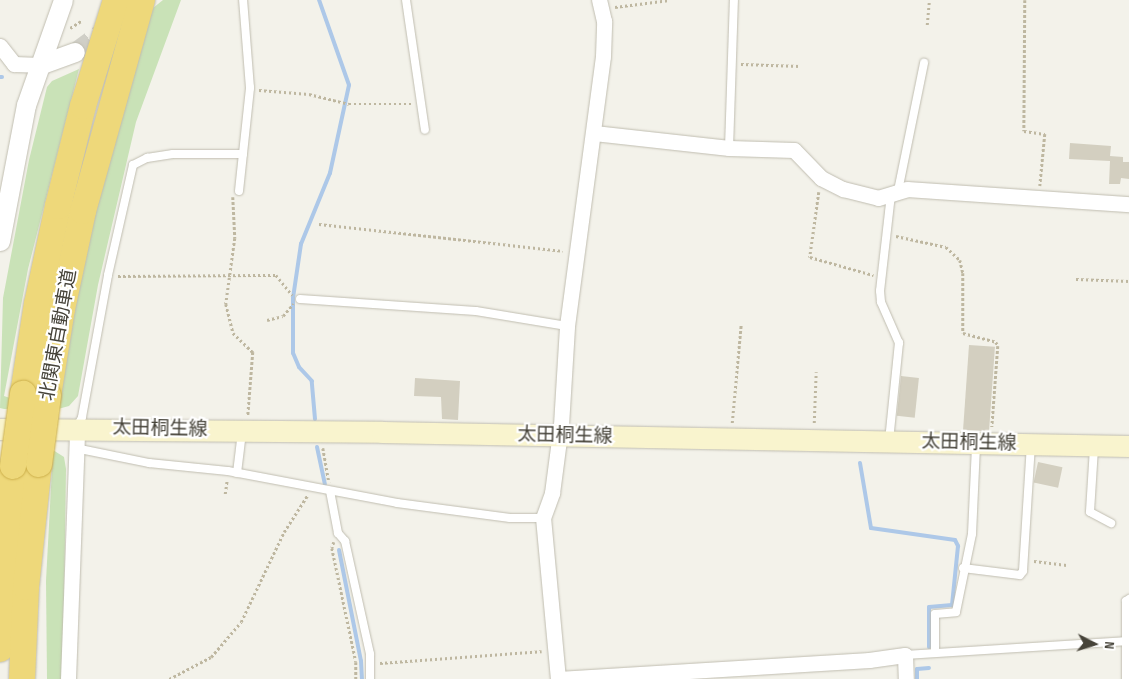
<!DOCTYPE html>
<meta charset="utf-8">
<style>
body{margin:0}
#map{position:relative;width:1129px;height:679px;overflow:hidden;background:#f3f2ea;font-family:"Sofia Sans Condensed","Noto Sans JP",sans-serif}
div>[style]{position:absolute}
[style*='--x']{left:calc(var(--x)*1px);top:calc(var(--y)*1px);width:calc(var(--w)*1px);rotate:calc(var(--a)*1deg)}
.green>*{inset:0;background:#c9e2b7}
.stream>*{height:4px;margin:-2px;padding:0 2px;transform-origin:2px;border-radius:2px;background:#adc8e8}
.building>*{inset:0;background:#d3cfc0;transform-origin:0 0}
.tertiary-tunnel>*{height:19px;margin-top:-9.5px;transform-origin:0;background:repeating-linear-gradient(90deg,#d0cfc7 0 19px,transparent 0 28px)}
.path>*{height:2.5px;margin-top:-1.25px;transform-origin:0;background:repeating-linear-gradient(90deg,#beb7a0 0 2.5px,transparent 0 5px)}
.roads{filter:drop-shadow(0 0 1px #c0bdb0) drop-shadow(0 0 1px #c0bdb0)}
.service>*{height:8px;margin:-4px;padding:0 4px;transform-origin:4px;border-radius:4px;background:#fff}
.minor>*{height:15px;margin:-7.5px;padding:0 7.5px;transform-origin:7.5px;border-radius:7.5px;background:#fff}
.tertiary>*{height:19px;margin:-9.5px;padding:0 9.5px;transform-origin:9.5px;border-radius:9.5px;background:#fff}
.secondary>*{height:21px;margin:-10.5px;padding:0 10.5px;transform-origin:10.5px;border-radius:10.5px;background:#f9f4ce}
.motorway>*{height:26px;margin:-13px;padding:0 13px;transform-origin:13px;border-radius:13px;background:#eed87a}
.bridges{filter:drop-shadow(0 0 1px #ccaf4b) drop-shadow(0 0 1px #ccaf4b)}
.motorway-bridge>*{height:26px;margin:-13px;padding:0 13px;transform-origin:13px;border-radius:13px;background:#eed87a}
span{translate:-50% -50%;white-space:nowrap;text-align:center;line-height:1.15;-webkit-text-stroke:4.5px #fff;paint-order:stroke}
.street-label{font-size:19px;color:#464339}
.north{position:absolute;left:1069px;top:619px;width:50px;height:50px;-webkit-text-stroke:4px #fff;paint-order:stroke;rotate:95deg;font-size:14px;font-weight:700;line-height:20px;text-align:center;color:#464339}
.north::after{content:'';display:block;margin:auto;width:18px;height:22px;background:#464339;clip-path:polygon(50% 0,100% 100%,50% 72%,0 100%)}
</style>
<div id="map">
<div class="green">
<i style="clip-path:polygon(163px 0,181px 0,136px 122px,98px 285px,78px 396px,69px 406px,58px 409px,84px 253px,153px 8px)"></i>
<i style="clip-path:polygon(79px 69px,28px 269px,4px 396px,10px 398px,9px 409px,4px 409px,0 408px,3px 298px,29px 160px,47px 87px,52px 81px)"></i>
<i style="clip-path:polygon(53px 450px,64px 457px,66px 469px,63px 679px,47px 679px,46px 581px)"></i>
</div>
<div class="stream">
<i style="--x:0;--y:77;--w:2;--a:0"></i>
<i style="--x:315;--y:419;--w:38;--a:-95"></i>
<i style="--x:312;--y:381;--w:19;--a:-133"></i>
<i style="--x:299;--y:367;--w:15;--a:-113"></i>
<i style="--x:293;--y:353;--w:55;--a:-90"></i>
<i style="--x:293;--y:298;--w:55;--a:-81.6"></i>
<i style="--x:301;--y:244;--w:77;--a:-67.8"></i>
<i style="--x:330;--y:173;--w:90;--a:-77.8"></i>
<i style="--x:349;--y:85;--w:90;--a:-109.4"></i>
<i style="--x:317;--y:447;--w:38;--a:78"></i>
<i style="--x:860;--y:463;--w:66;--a:80.4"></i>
<i style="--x:871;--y:528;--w:85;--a:8.1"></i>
<i style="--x:955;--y:540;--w:7;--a:63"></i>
<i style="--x:958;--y:546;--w:59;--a:95.8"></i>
<i style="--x:952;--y:605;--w:23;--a:175"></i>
<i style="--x:929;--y:607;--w:40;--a:90"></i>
<i style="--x:339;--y:550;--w:113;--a:78.8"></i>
<i style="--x:361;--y:661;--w:18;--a:87"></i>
<i style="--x:917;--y:679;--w:10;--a:-90"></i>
<i style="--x:917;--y:669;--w:12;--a:-5"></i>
</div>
<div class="building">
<i style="clip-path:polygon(1070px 143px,1111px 146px,1110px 156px,1123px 157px,1123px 162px,1129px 162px,1129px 179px,1121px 178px,1120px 184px,1109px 184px,1110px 161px,1069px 159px)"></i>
<i style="left:969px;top:345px;width:26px;height:85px;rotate:4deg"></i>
<i style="left:901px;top:376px;width:18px;height:40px;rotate:6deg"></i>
<i style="clip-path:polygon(415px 378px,460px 381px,458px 420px,442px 419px,441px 397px,414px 396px)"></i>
<i style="left:1038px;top:462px;width:25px;height:21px;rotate:12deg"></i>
</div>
<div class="tertiary-tunnel">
<i style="--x:75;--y:52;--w:44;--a:-36.6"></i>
</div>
<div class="path">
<i style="--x:1025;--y:0;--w:131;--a:90.4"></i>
<i style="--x:1024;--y:131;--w:21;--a:8"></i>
<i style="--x:1045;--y:134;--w:52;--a:95.5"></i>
<i style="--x:615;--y:7;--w:55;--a:-7.3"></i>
<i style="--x:927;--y:25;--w:25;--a:-85"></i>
<i style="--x:70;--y:28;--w:13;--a:-32"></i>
<i style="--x:741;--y:64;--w:59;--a:1.9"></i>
<i style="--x:259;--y:90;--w:50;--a:4.6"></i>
<i style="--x:309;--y:94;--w:41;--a:14"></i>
<i style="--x:349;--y:104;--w:63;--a:0"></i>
<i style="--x:819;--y:192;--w:66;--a:97.9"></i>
<i style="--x:810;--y:257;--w:66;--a:15.9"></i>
<i style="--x:233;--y:197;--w:41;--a:87.2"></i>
<i style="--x:235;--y:238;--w:67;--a:97.8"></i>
<i style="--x:226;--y:304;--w:30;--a:76"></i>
<i style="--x:233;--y:333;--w:28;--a:44"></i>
<i style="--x:253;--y:352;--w:64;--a:94.5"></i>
<i style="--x:319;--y:224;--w:245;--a:6.3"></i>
<i style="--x:896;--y:236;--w:51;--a:12.4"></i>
<i style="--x:946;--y:247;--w:19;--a:43"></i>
<i style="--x:960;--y:260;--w:13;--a:77"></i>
<i style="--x:963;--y:273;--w:60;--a:90"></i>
<i style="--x:963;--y:333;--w:34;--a:15"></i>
<i style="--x:996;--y:342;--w:4;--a:63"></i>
<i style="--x:998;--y:346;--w:81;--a:94.2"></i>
<i style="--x:118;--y:276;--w:158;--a:-0.4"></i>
<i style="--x:276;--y:275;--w:26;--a:51"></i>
<i style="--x:1076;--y:279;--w:53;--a:2.2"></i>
<i style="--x:267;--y:320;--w:16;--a:-14"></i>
<i style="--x:283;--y:316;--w:16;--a:-50"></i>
<i style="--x:732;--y:423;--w:98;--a:-84.8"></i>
<i style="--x:814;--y:423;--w:51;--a:-87.8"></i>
<i style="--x:323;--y:448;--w:35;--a:80"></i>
<i style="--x:225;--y:494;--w:14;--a:-82"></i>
<i style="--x:334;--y:542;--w:6;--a:108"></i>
<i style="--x:332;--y:548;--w:116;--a:78.1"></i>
<i style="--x:356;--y:662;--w:17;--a:90"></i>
<i style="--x:1034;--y:561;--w:33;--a:7"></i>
<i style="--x:380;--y:663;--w:162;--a:-4.2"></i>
<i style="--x:169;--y:679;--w:47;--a:-27.6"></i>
<i style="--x:211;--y:657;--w:46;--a:-49.4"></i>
<i style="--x:241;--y:622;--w:100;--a:-64.5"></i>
<i style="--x:284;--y:532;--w:43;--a:-57.4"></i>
</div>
<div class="roads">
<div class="service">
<i style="--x:406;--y:0;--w:131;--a:81.7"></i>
<i style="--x:729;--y:148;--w:148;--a:-88.1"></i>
<i style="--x:239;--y:191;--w:104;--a:-83.9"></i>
<i style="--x:250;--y:88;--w:88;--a:-94.5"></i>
<i style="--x:898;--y:191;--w:131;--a:-78.5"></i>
<i style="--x:300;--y:299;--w:176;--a:3.9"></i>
<i style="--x:476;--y:311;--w:92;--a:9.4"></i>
<i style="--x:77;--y:427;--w:11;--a:-63"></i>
<i style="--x:82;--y:417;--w:144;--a:-79.6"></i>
<i style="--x:108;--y:275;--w:113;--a:-77.2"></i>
<i style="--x:133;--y:165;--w:16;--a:-27"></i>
<i style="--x:147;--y:158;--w:26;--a:-9"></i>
<i style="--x:173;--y:154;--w:70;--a:0"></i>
<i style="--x:889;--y:441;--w:99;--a:-84.2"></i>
<i style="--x:899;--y:343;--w:45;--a:-113.7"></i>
<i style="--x:881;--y:302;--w:11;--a:-95"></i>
<i style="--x:880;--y:291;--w:97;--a:-83.5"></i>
<i style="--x:75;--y:448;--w:76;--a:11.5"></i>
<i style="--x:149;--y:463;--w:79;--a:5.8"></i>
<i style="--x:228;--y:471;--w:172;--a:10.7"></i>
<i style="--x:397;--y:503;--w:114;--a:7.6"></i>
<i style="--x:510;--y:518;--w:33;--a:0"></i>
<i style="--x:1094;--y:448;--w:64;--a:93.6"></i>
<i style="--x:1090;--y:512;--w:24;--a:28"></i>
<i style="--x:237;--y:473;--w:41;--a:-83"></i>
<i style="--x:330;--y:491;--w:43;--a:79.2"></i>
<i style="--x:338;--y:533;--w:11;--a:49"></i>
<i style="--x:345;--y:541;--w:116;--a:77.5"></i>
<i style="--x:370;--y:654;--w:25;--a:90"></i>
<i style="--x:963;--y:568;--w:57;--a:7"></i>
<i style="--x:1020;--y:575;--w:5;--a:-53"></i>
<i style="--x:1023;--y:571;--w:126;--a:-86.4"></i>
<i style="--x:935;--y:652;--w:38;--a:-90"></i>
<i style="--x:935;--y:614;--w:21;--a:-5"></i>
<i style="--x:956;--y:612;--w:80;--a:-78.4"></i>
<i style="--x:972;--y:534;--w:89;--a:-87.4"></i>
<i style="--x:905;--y:655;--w:224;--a:-3.6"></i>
<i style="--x:1126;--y:679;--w:78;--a:-90"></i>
<i style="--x:1126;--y:601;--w:4;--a:-34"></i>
</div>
<div class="minor">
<i style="--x:0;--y:46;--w:23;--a:52"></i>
<i style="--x:14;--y:64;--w:25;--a:2"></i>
<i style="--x:594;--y:133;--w:136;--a:6.3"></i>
<i style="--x:729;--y:148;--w:65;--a:1.8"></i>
<i style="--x:794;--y:150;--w:39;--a:46"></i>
<i style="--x:821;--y:178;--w:25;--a:27"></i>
<i style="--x:843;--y:189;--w:36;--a:14"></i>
<i style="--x:878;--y:198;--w:30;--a:-17"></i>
<i style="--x:907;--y:189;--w:223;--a:3.9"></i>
<i style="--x:68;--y:679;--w:251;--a:-87.9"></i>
<i style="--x:558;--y:679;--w:162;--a:-95.3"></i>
<i style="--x:543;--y:518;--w:27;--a:-70"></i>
<i style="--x:552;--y:493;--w:69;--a:-82.5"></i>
<i style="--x:561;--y:425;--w:99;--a:-86.5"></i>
<i style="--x:567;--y:326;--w:272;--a:-82.4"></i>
<i style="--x:603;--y:56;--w:35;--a:-88"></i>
<i style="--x:604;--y:21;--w:22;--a:-103"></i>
<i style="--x:558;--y:679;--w:312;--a:-3.5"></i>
<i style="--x:869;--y:660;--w:36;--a:-8"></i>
<i style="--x:905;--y:655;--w:24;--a:88"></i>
</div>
<div class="tertiary">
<i style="--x:39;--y:65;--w:38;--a:-20"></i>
<i style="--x:0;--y:241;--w:138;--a:-79.2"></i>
<i style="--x:26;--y:105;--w:111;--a:-70.6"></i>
</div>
<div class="secondary">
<i style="--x:0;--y:429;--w:382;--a:0.4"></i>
<i style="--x:382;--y:432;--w:747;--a:1.07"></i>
</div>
<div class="motorway">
<i style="--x:23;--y:394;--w:91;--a:-81.2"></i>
<i style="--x:37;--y:304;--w:100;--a:-77.9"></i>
<i style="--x:58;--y:206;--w:103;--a:-76"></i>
<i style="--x:83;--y:106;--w:111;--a:-72.7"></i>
<i style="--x:48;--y:396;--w:88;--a:-80.9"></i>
<i style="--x:62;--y:309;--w:100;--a:-77.9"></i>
<i style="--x:83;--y:211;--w:219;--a:-74.4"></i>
<i style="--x:0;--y:649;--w:183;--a:-85.9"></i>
<i style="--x:22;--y:679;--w:92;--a:-87.5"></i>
<i style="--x:26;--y:587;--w:124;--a:-84"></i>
</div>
</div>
<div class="bridges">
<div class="motorway-bridge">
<i style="--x:39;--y:464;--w:69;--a:-82.5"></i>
<i style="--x:13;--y:466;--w:73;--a:-82.1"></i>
</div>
</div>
<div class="street-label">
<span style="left:59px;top:335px;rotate:-80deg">北関東自動車道</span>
<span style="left:160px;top:429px;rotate:1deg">太田桐生線</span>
<span style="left:565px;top:436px;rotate:1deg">太田桐生線</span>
<span style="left:969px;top:443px;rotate:1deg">太田桐生線</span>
</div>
<div class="north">N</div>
</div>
